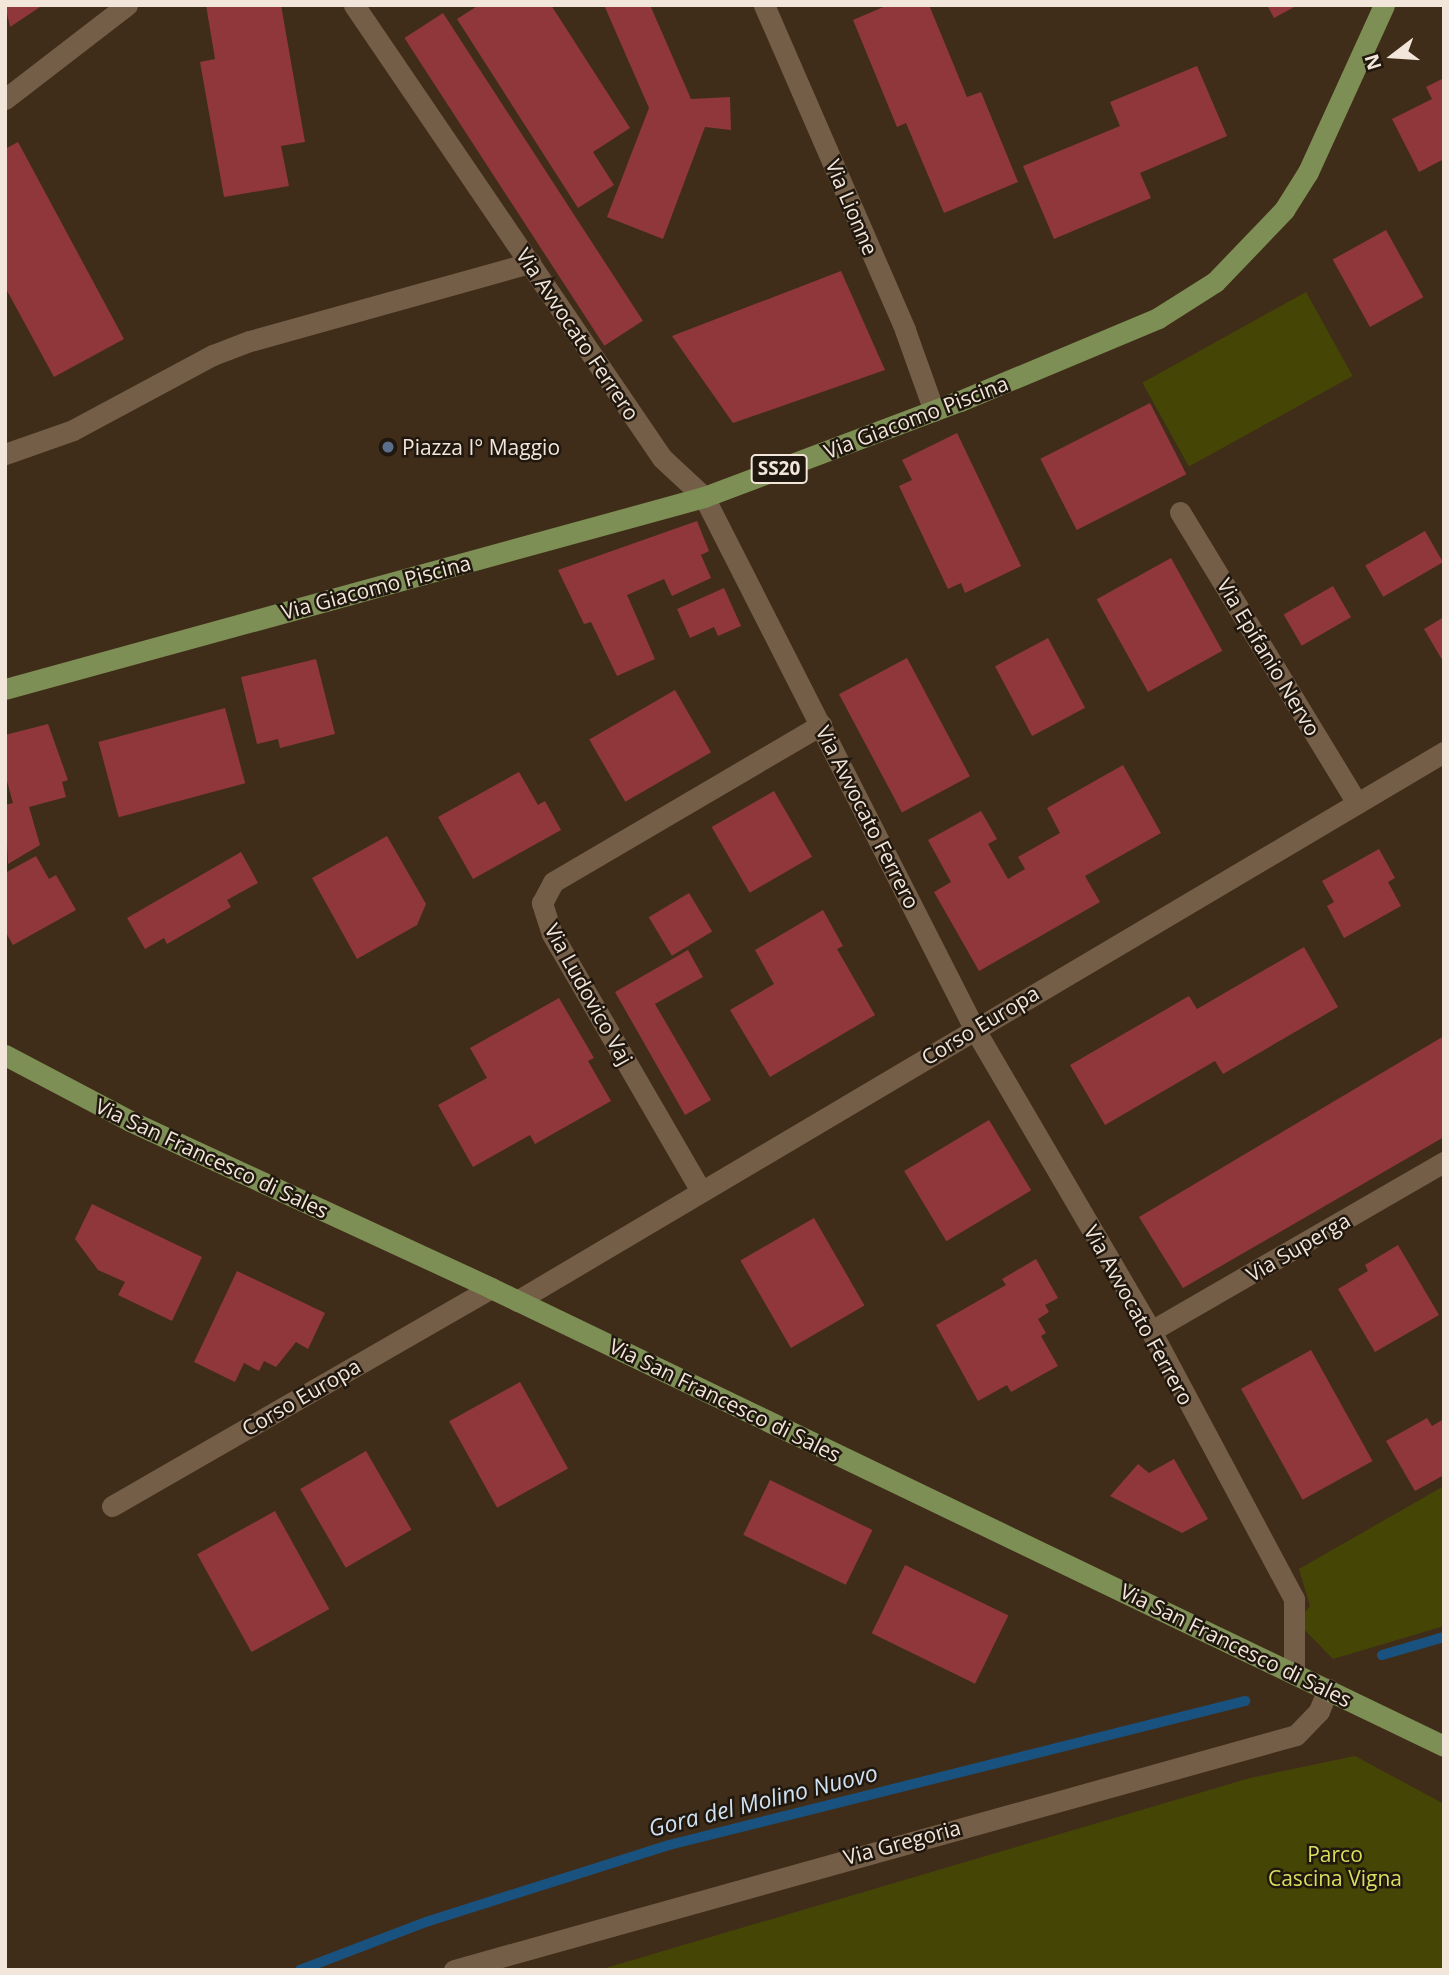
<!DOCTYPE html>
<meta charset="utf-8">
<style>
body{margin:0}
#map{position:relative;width:1449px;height:1975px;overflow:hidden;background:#402d19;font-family:"Open Sans",sans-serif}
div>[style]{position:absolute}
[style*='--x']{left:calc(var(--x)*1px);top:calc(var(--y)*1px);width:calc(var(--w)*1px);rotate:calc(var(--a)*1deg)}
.green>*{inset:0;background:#454606;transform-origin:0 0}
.stream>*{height:10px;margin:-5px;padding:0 5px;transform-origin:5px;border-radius:5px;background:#1a527f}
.building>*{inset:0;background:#8f373b;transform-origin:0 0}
.minor>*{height:21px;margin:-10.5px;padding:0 10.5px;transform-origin:10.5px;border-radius:10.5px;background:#745e48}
.major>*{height:21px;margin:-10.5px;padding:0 10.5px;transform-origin:10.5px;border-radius:10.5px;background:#7d8f54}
.dots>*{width:19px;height:19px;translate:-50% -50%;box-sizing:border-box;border:4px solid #20170e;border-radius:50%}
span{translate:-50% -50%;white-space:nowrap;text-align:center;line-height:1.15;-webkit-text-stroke:5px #20170e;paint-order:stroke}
.shield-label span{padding:2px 5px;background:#20170e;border:2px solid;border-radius:5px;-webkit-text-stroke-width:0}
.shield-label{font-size:19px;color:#f2e5d9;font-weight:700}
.street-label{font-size:21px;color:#f2e5d9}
.poi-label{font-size:21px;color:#f2e5d9}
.left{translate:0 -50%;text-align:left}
.park-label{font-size:21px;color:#dbde5e}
.water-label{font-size:23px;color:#d0e1f2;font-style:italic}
.frame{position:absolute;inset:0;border:7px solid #f2e5d9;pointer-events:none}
.north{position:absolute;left:1358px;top:21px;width:70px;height:70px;-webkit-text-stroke:5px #20170e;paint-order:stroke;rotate:253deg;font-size:19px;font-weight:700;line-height:28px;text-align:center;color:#f2e5d9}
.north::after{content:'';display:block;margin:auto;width:24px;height:32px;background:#f2e5d9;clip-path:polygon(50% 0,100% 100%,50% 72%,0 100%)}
</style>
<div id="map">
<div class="green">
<i style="left:1306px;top:292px;width:96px;height:187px;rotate:61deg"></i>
<i style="clip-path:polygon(1444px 1486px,1444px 1626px,1333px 1659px,1297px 1622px,1310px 1606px,1299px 1569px)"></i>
<i style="clip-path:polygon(1355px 1756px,1444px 1804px,1444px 1970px,599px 1970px,1250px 1778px)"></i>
</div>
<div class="stream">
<i style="--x:1382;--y:1655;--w:65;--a:-16.2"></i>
<i style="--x:300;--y:1970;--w:135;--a:-20.9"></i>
<i style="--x:426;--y:1922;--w:255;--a:-17.6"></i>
<i style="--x:669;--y:1845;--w:594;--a:-14.04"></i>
</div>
<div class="building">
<i style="clip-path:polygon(5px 5px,43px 5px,10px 27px)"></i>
<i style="clip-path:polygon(206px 5px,281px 5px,305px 142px,281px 146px,289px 186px,224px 197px,200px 62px,215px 59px)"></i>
<i style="clip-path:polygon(479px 5px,551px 5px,630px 128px,593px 152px,614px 185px,578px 208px,457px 19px)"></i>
<i style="clip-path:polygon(604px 5px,650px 5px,691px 99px,730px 97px,731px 130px,705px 127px,663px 239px,607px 217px,649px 108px)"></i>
<i style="clip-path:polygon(888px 5px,929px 5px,967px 97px,981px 92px,1018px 182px,944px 213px,906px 123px,897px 127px,853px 20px)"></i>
<i style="clip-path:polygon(1267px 5px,1298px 5px,1274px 18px)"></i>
<i style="left:443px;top:13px;width:367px;height:46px;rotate:57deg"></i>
<i style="clip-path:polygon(1197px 66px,1227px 136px,1140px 173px,1151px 198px,1054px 239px,1023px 166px,1120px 126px,1110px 102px)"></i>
<i style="clip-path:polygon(1444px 78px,1444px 159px,1419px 172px,1392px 119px,1432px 99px,1426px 87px)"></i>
<i style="clip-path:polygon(18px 142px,124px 339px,54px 377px,5px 287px,5px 149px)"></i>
<i style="left:1386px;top:230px;width:77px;height:61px;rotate:61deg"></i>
<i style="clip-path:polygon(841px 271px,885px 370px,733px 423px,672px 336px)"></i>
<i style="left:1150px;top:403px;width:80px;height:123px;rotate:63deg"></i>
<i style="clip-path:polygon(957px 433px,1021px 566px,965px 593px,961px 583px,948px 589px,899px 486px,912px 480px,902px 460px)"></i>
<i style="clip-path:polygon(697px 521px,709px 551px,701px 555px,711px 578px,672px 596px,664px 579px,627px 595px,655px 659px,617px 676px,591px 622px,584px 624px,558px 570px)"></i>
<i style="left:1425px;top:531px;width:36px;height:69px;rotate:60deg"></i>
<i style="left:1171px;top:558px;width:106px;height:85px;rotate:61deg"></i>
<i style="left:1333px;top:586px;width:36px;height:57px;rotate:60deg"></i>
<i style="clip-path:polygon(724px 588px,741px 626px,718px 636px,714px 627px,690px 638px,677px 609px)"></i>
<i style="clip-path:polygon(1444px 617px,1444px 663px,1424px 629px)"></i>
<i style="left:1048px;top:638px;width:79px;height:60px;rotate:62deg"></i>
<i style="left:907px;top:658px;width:134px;height:77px;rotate:62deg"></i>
<i style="clip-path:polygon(316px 659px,335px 734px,280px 748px,278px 739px,257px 744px,241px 677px)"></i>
<i style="left:675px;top:690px;width:72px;height:99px;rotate:60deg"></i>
<i style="left:225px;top:708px;width:78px;height:131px;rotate:75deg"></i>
<i style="clip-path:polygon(48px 724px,68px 780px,62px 782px,66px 797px,29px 807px,40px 845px,8px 864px,5px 805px,13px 803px,5px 774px,5px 735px)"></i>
<i style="clip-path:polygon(1123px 765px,1161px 833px,1085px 876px,1100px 902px,979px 971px,934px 892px,951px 882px,928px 840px,981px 811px,997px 839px,988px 844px,1008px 879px,1025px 869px,1018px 857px,1060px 833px,1047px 808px)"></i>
<i style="clip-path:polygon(519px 772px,538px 805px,545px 801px,561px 830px,473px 879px,438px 817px)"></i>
<i style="left:774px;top:791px;width:76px;height:72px;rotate:60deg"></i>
<i style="clip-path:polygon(387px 836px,426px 904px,417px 925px,357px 959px,312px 878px)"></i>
<i style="clip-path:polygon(1379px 849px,1395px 878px,1388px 882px,1401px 906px,1344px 938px,1327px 906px,1334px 902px,1322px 881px)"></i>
<i style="clip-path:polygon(241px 852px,258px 883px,227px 900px,231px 907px,167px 944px,164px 938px,145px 949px,127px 918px)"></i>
<i style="clip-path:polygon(36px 856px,49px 879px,56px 875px,76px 910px,13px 945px,5px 931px,5px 873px)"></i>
<i style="left:689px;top:893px;width:45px;height:47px;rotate:59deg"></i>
<i style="clip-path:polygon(823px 910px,843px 946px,837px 949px,875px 1015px,770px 1077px,730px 1010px,774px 984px,755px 950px)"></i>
<i style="clip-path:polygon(1304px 947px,1338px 1007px,1223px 1074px,1215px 1061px,1105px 1125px,1070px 1065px,1189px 996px,1197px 1009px)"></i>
<i style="clip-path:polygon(688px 950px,703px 977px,655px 1004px,711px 1100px,685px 1115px,615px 992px)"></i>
<i style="clip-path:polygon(559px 998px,594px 1058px,588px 1061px,611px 1101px,535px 1144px,530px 1135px,473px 1167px,438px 1105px,487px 1078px,470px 1048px)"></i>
<i style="clip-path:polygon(1444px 1036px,1444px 1137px,1183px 1288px,1139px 1217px)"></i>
<i style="left:989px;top:1120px;width:82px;height:99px;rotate:59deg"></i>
<i style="clip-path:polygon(92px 1204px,202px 1257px,172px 1321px,118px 1295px,125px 1282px,98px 1270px,75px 1239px)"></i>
<i style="left:814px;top:1218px;width:101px;height:85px;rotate:60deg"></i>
<i style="clip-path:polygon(1398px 1245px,1439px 1315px,1375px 1352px,1338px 1289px,1368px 1271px,1365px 1265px)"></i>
<i style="clip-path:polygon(1036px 1259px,1058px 1298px,1045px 1305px,1049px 1312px,1038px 1319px,1046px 1333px,1041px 1336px,1058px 1366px,1011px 1392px,1007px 1385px,978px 1401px,936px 1325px,1006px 1285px,1002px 1279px)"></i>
<i style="clip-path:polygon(237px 1271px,325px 1313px,308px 1349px,296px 1342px,276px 1367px,264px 1361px,259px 1371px,244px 1363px,235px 1382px,194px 1362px)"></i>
<i style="left:1311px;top:1350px;width:127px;height:80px;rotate:61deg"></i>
<i style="left:520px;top:1382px;width:99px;height:81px;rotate:61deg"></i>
<i style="clip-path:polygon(1427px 1418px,1432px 1426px,1444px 1419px,1444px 1475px,1415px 1491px,1386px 1441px)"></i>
<i style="left:366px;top:1451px;width:91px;height:76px;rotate:60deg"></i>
<i style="clip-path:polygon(1174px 1459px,1208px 1519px,1182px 1533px,1110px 1496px,1138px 1464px,1149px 1473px)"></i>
<i style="left:770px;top:1480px;width:114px;height:61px;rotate:26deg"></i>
<i style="left:275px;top:1511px;width:112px;height:89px;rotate:61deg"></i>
<i style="left:905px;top:1565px;width:115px;height:76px;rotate:26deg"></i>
</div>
<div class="minor">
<i style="--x:354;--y:5;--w:548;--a:55.79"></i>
<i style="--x:662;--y:458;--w:57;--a:42.9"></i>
<i style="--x:704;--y:497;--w:596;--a:63.05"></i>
<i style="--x:974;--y:1028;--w:351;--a:59.7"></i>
<i style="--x:1151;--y:1331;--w:304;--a:61.9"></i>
<i style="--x:1294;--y:1599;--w:73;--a:90"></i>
<i style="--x:764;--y:5;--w:354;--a:66.5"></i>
<i style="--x:905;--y:330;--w:86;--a:70.3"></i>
<i style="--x:5;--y:99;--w:154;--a:-37.6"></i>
<i style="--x:5;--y:454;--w:72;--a:-19.4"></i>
<i style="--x:73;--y:430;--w:159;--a:-28.2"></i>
<i style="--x:213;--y:355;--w:40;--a:-21"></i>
<i style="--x:250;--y:341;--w:291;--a:-15.6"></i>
<i style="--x:1180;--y:512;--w:341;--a:58.7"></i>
<i style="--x:701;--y:1191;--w:297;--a:-120.1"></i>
<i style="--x:552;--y:934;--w:33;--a:-108"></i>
<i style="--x:542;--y:903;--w:24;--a:-62"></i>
<i style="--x:553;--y:882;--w:311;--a:-30.4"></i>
<i style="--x:517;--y:1301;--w:1077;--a:-30.64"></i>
<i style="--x:1151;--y:1331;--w:338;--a:-30"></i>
<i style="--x:112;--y:1506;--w:437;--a:-29.9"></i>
<i style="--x:454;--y:1970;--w:874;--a:-15.59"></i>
<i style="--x:1296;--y:1735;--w:33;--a:-46"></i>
<i style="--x:1319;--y:1711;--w:24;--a:-68"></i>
</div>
<div class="major">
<i style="--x:5;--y:689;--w:725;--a:-15.36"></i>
<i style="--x:704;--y:497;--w:273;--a:-20.6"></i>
<i style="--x:960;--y:401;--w:215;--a:-22.7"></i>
<i style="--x:1158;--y:318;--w:67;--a:-32.3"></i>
<i style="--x:1215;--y:282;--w:100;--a:-46.2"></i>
<i style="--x:1284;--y:210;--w:45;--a:-57.7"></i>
<i style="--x:1308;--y:172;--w:183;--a:-65.5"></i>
<i style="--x:5;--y:1055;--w:141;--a:27.8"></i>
<i style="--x:130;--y:1121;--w:398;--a:24.8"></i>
<i style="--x:491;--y:1288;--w:1057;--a:25.67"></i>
</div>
<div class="dots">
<i style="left:388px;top:447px;background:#5c6f8a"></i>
</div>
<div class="shield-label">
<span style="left:779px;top:469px">SS20</span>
</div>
<div class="street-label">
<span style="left:852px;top:207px;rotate:67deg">Via Lionne</span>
<span style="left:578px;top:334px;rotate:56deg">Via Avvocato Ferrero</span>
<span style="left:916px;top:417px;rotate:-21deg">Via Giacomo Piscina</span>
<span style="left:376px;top:587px;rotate:-15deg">Via Giacomo Piscina</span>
<span style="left:1269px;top:657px;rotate:59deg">Via Epifanio Nervo</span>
<span style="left:868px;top:817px;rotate:63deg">Via Avvocato Ferrero</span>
<span style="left:589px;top:994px;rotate:61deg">Via Ludovico Vaj</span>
<span style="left:980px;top:1025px;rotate:-31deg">Corso Europa</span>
<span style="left:212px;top:1158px;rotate:25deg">Via San Francesco di Sales</span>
<span style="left:1298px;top:1247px;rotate:-30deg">Via Superga</span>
<span style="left:1139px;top:1315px;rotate:61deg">Via Avvocato Ferrero</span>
<span style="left:301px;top:1397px;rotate:-30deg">Corso Europa</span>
<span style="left:725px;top:1400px;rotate:26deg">Via San Francesco di Sales</span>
<span style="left:1236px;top:1645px;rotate:26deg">Via San Francesco di Sales</span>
<span style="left:902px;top:1842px;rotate:-15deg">Via Gregoria</span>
</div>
<div class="poi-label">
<span class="left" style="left:402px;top:447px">Piazza I° Maggio</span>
</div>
<div class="park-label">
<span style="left:1335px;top:1866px">Parco<br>Cascina Vigna</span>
</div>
<div class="water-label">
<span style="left:763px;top:1800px;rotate:-14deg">Gora del Molino Nuovo</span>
</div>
<div class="frame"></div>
<div class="north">N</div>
</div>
